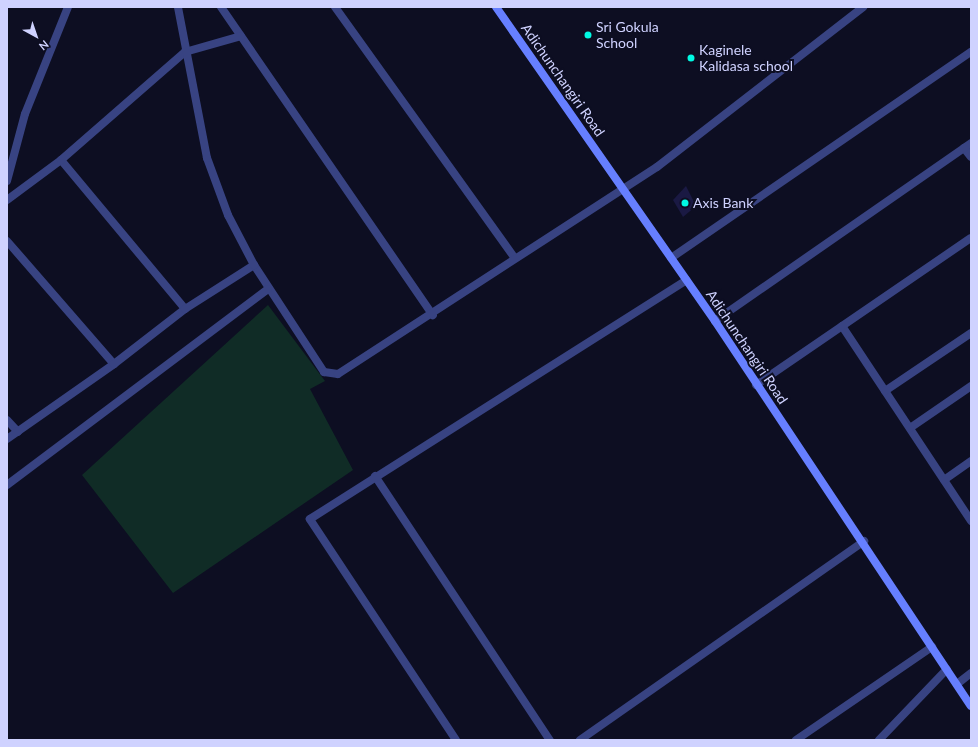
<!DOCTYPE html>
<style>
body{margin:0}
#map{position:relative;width:978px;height:747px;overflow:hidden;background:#0d0e22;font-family:Lato,sans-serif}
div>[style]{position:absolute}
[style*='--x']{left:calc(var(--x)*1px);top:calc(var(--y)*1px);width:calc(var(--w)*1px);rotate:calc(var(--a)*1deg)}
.green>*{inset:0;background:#102c26}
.building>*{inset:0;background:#1a1943}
.street>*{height:8px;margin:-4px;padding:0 4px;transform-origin:4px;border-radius:4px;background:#384382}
.secondary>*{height:8px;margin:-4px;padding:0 4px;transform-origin:4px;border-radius:4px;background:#667fff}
.dots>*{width:11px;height:11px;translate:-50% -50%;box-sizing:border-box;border:2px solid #0d0e22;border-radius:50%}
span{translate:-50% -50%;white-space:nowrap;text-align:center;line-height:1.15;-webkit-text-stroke:4px #0d0e22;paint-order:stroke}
.poi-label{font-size:14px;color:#cfd2ff}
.left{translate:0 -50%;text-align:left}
.street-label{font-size:14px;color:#cfd2ff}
.frame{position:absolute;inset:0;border:8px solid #cfd2ff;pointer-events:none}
.north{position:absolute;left:16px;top:16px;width:40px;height:40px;-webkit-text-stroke:3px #0d0e22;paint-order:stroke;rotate:140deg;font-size:11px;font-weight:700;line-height:16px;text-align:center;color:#cfd2ff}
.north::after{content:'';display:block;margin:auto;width:14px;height:18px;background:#cfd2ff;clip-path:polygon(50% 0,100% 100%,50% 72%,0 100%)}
</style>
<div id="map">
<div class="green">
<i style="clip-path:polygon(268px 305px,325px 381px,310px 389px,353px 470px,173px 593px,82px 475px)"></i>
</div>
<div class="building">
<i style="clip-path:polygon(686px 186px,696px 206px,683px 217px,673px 200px)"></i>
</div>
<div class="street">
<i style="--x:221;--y:7;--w:374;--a:55.5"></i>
<i style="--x:335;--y:7;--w:309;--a:54.4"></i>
<i style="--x:964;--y:148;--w:11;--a:52"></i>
<i style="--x:61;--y:160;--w:194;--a:50.2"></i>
<i style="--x:7;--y:181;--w:69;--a:-75"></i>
<i style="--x:25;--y:114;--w:115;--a:-68.1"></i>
<i style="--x:7;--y:200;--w:67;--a:-36.5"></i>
<i style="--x:61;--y:160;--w:164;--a:-41.1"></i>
<i style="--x:185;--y:52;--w:58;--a:-15.9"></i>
<i style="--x:7;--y:241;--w:163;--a:49"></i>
<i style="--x:671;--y:258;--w:364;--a:-34.5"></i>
<i style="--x:254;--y:265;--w:128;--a:56.8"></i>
<i style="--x:324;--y:372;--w:14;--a:8"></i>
<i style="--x:338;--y:374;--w:380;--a:-33"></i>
<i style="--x:657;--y:167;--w:261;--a:-37.8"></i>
<i style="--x:715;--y:321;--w:312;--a:-34.8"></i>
<i style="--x:842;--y:326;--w:234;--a:56.5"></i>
<i style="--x:756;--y:385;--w:260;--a:-34.4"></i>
<i style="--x:885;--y:391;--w:104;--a:-34"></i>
<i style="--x:7;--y:420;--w:16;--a:47"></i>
<i style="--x:910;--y:428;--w:74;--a:-34.5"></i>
<i style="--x:7;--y:439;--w:131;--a:-35"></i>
<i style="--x:114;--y:364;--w:90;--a:-37.8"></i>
<i style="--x:185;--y:309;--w:82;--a:-32.5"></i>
<i style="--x:254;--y:265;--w:56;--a:-117.5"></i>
<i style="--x:228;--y:215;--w:61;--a:-110.2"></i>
<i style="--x:207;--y:158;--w:154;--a:-100.9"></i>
<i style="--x:375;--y:476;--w:317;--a:56.5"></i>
<i style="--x:944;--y:480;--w:33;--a:-35"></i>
<i style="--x:7;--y:485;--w:326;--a:-36.9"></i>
<i style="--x:957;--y:684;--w:18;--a:-38"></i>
<i style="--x:456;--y:740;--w:265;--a:-123.5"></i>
<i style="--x:310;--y:519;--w:446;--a:-32.4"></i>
<i style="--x:580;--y:740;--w:347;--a:-35"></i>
<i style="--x:796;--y:740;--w:165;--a:-34.4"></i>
<i style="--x:879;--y:740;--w:98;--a:-46.2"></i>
</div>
<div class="secondary">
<i style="--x:496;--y:7;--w:383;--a:55.1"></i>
<i style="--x:715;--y:321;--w:462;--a:56.4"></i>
</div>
<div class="dots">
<i style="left:588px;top:35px;background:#00fae3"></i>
<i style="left:691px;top:58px;background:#00fae3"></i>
<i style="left:685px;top:203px;background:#00fae3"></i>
</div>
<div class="poi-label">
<span class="left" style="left:596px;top:35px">Sri Gokula<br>School</span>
<span class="left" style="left:699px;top:58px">Kaginele<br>Kalidasa school</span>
<span class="left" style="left:693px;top:203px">Axis Bank</span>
</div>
<div class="street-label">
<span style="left:563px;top:80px;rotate:55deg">Adichunchangiri Road</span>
<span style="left:747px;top:347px;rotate:56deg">Adichunchangiri Road</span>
</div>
<div class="frame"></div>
<div class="north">N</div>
</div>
